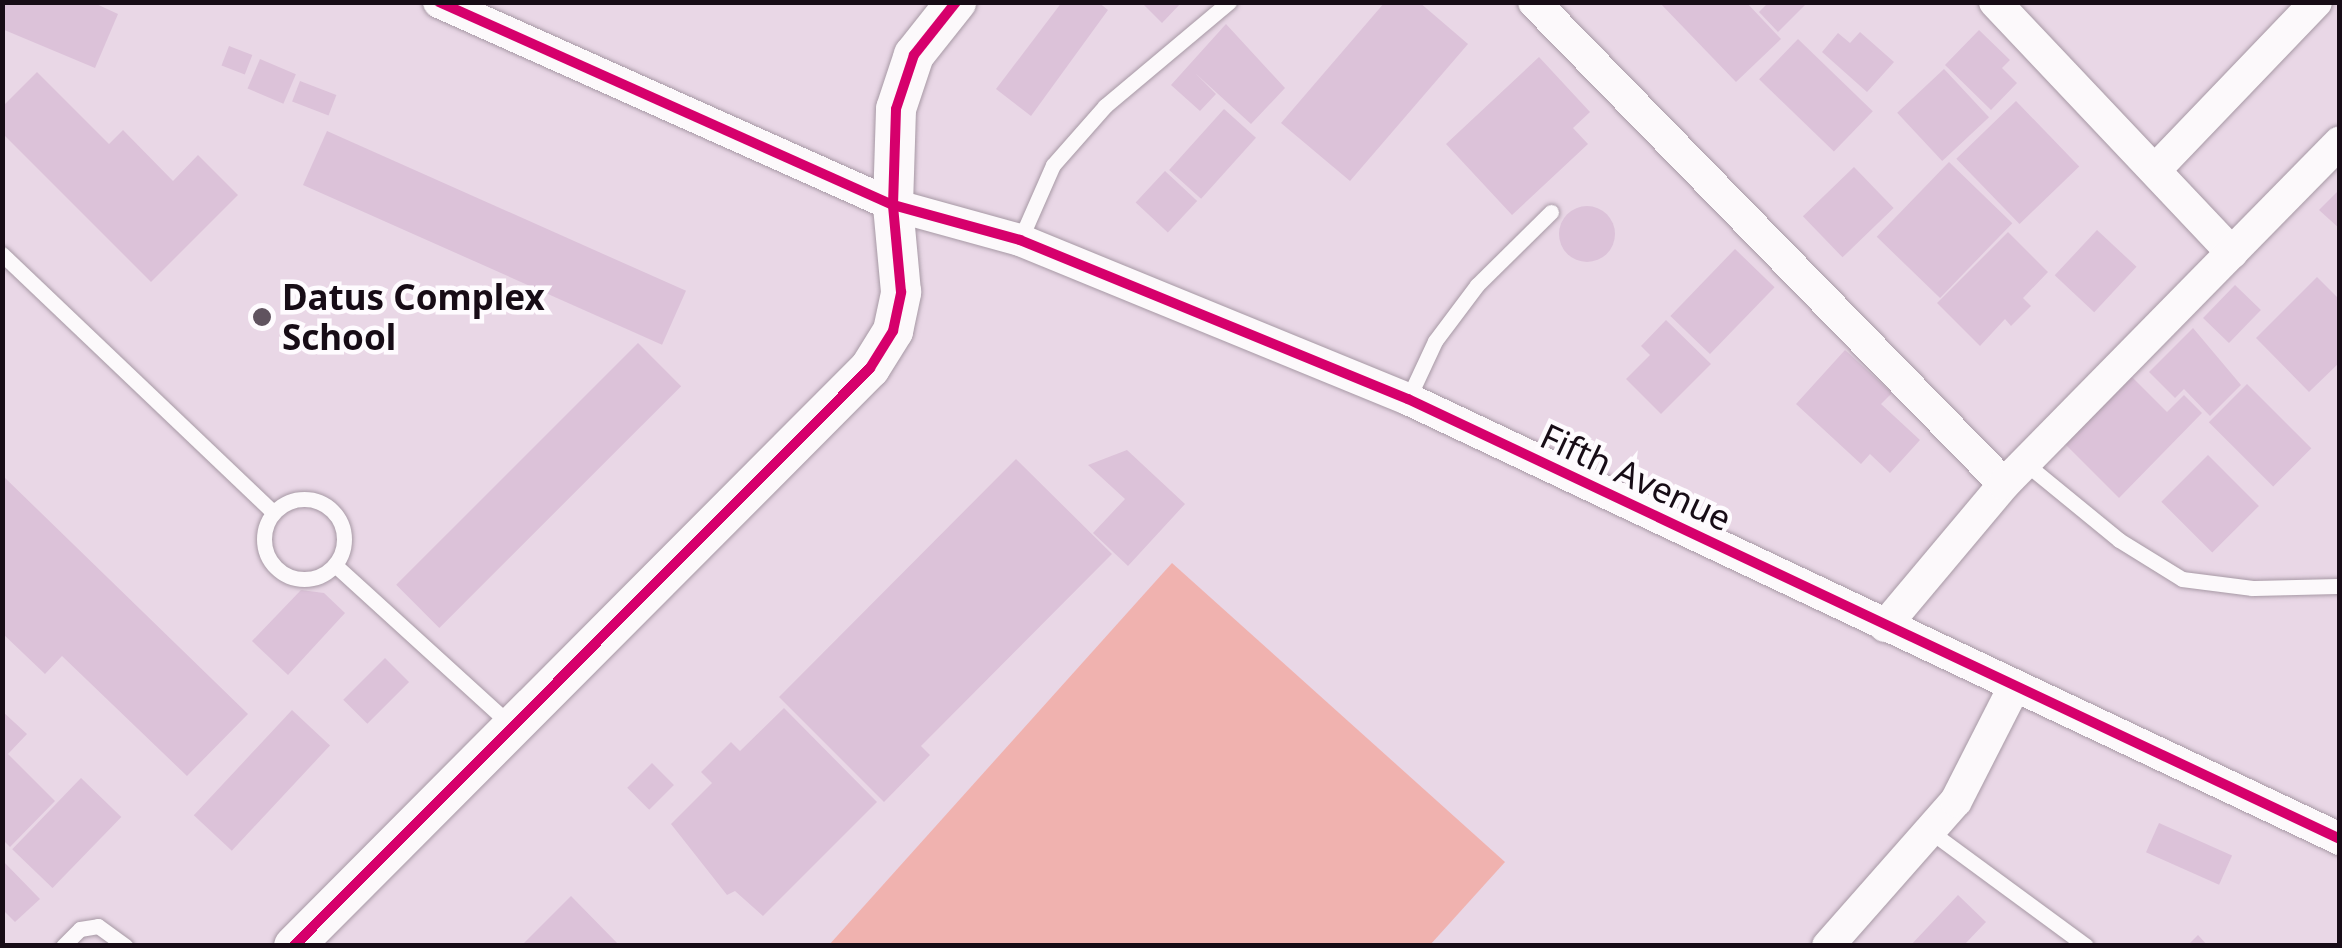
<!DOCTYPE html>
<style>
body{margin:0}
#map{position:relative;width:2342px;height:948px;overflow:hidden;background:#e9d7e6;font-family:"Noto Sans",sans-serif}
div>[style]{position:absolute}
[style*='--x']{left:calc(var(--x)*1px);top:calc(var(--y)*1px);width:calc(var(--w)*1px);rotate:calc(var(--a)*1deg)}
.green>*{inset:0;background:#f0b2af}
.building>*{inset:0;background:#dcc2d9;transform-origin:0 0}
.round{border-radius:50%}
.roads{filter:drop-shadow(0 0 2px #a799a5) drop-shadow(0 0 2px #a799a5)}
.service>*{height:15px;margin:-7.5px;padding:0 7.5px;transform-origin:7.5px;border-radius:7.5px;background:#fcf9fb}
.service>.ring{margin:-7.5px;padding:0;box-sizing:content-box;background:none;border:15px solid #fcf9fb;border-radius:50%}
.minor>*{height:32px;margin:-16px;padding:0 16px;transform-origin:16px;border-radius:16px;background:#fcf9fb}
.tertiary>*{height:40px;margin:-20px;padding:0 20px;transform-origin:20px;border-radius:20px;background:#fcf9fb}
.cycleway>*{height:10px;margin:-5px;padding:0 5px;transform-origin:5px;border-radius:5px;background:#d6006c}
.dots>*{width:28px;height:28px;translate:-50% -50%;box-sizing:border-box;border:5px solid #fefbfe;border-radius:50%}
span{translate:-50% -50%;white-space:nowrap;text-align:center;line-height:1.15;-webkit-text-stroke:9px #fefbfe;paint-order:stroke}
.poi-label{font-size:35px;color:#170c16;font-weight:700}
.left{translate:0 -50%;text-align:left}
.street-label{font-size:35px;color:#170c16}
.frame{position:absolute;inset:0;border:5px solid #170c16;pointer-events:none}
</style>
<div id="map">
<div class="green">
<i style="clip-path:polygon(1172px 563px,1505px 862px,1430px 945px,829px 945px)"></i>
</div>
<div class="building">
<i style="clip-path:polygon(2px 2px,92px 2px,118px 14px,95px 68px,2px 29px)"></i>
<i style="clip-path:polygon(1062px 2px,1098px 2px,1108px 10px,1031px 116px,996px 89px)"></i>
<i style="clip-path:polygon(1141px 2px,1182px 2px,1162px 23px)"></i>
<i style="clip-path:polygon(1385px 2px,1419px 2px,1468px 44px,1350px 181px,1281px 123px)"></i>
<i style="clip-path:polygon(1659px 2px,1746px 2px,1781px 39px,1736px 82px)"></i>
<i style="clip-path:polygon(1769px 2px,1808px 2px,1778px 32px,1759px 12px)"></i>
<i style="clip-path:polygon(1226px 24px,1285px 88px,1251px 124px,1195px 73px,1216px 94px,1200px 111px,1171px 85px)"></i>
<i style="clip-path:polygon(1979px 30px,2010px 60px,2002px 68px,2017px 83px,1991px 110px,1945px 65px)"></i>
<i style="clip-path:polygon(1860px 32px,1894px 62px,1867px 92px,1822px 52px,1838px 33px,1850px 43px)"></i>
<i style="left:1798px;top:39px;width:104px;height:56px;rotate:44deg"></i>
<i style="left:229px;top:46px;width:25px;height:21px;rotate:21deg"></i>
<i style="clip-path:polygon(1539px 57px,1590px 112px,1573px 128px,1588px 144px,1512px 215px,1446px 144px)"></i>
<i style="left:260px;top:59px;width:39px;height:32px;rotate:23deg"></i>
<i style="left:1944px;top:69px;width:66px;height:64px;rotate:47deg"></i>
<i style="clip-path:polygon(37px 72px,109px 144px,123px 130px,173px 181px,198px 155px,238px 195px,151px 282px,2px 133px,2px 107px)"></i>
<i style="left:300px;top:81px;width:39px;height:22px;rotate:21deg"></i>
<i style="left:2016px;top:101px;width:91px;height:83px;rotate:46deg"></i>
<i style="left:1224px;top:109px;width:43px;height:82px;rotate:42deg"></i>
<i style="left:327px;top:131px;width:393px;height:59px;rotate:24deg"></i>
<i style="left:1949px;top:162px;width:88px;height:104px;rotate:44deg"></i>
<i style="left:1854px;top:167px;width:57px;height:71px;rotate:46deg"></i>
<i style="left:1165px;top:171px;width:44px;height:43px;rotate:43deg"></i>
<i style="clip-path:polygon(2340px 189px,2340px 229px,2319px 210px)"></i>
<i class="round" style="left:1559px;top:206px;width:56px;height:56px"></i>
<i style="left:2097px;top:230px;width:54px;height:62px;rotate:43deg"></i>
<i style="clip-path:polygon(2008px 232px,2048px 272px,2023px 298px,2031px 306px,2011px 326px,2005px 319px,1980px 346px,1937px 303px)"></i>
<i style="left:1735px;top:249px;width:55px;height:93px;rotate:44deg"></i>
<i style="clip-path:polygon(2317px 277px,2340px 300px,2340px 362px,2309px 392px,2256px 338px)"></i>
<i style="left:2235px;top:285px;width:36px;height:46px;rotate:44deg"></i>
<i style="clip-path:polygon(1666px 320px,1711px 364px,1661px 414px,1626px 379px,1650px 355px,1641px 346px)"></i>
<i style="clip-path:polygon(2193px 328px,2241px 385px,2210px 416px,2184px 389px,2175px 398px,2149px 372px)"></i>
<i style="left:638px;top:343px;width:61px;height:342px;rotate:45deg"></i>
<i style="clip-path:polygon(1845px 350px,1892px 393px,1881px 404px,1920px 440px,1890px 473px,1870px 454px,1861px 464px,1796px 404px)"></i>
<i style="clip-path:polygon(2129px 374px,2167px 412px,2184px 395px,2202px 413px,2119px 498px,2062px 441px)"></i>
<i style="left:2247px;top:384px;width:91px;height:54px;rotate:45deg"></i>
<i style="clip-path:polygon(1127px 450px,1185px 504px,1128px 566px,1093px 533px,1125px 499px,1088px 465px)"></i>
<i style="left:2208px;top:455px;width:72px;height:66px;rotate:45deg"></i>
<i style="clip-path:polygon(1016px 459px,1112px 554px,921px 746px,930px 755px,884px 802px,779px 697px)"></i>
<i style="clip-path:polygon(2px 475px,248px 714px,187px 776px,62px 656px,45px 674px,2px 633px)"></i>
<i style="clip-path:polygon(301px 590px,324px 593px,345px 613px,288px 675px,252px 641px)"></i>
<i style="left:385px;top:658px;width:34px;height:59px;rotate:45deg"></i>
<i style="clip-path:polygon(784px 708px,877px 802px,763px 916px,735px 891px,727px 895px,671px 824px,712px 783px,701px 772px,731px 742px,740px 751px)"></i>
<i style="left:292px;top:710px;width:52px;height:144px;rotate:43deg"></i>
<i style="clip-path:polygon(2px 711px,27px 734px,8px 754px,55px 801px,10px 847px,2px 839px)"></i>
<i style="left:652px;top:763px;width:31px;height:35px;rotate:45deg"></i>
<i style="left:81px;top:778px;width:56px;height:99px;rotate:44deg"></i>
<i style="left:2159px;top:823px;width:80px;height:32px;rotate:24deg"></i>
<i style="clip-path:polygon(2px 860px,40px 899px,15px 922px,2px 909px)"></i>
<i style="clip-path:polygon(1958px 895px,1986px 922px,1963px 946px,1910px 946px)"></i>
<i style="clip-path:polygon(571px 896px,620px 946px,521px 946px)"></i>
<i style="clip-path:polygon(2198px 935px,2208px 946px,2187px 946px)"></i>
</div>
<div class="roads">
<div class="service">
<i style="--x:1020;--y:240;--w:82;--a:-66.3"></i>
<i style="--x:1053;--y:165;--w:79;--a:-48.6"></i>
<i style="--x:1105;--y:106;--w:162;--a:-40"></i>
<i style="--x:2;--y:254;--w:374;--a:43.6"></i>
<i style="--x:1408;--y:399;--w:64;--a:-65"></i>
<i style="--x:1435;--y:341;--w:70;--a:-53.1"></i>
<i style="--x:1477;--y:285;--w:104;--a:-44.6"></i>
<i style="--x:2025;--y:463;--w:122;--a:39.3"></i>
<i style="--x:2119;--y:540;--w:74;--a:31.8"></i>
<i style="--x:2182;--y:579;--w:71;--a:7.3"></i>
<i style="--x:2252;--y:588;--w:88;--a:-1.3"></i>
<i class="ring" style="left:264px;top:499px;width:65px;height:65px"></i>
<i style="--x:335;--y:565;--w:241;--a:42.3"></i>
<i style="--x:1931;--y:832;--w:192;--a:36.3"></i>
<i style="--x:63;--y:946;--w:24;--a:-45"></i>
<i style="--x:80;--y:929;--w:18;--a:-9"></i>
<i style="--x:98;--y:926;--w:34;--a:36"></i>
</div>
<div class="minor">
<i style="--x:439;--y:2;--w:497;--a:24.1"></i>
<i style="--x:893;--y:205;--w:132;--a:15.4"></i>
<i style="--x:1020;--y:240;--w:419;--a:22.3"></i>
<i style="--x:1408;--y:399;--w:1031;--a:25.27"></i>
<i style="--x:1534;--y:2;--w:673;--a:45.72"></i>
<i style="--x:1995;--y:2;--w:345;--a:46.6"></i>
<i style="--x:2156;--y:169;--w:231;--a:-46.2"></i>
<i style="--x:1885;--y:626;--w:185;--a:-50"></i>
<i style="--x:2004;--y:484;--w:479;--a:-45.5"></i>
<i style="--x:1828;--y:946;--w:193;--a:-48.6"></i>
<i style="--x:1956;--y:801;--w:128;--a:-63"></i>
</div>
<div class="tertiary">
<i style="--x:294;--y:946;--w:816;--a:-45.1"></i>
<i style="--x:870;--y:368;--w:44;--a:-58.1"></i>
<i style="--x:893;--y:331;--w:40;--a:-78"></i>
<i style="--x:901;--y:292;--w:87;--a:-95.3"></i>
<i style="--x:893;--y:205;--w:96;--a:-88.2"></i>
<i style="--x:896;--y:109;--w:57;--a:-71.6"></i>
<i style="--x:914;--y:55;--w:68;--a:-51.6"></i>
</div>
</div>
<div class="cycleway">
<i style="--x:439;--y:2;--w:497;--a:24.1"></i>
<i style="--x:893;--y:205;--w:132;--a:15.4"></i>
<i style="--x:1020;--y:240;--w:419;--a:22.3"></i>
<i style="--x:1408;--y:399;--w:1031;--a:25.27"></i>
<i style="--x:294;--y:946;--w:816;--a:-45.1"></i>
<i style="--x:870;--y:368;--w:44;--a:-58.1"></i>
<i style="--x:893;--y:331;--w:40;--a:-78"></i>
<i style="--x:901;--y:292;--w:87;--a:-95.3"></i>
<i style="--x:893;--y:205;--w:96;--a:-88.2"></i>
<i style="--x:896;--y:109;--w:57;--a:-71.6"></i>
<i style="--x:914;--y:55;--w:68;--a:-51.6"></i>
</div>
<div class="dots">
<i style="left:262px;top:317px;background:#60535f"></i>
</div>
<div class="poi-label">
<span class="left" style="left:282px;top:317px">Datus Complex<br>School</span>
</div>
<div class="street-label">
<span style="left:1636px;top:477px;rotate:25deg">Fifth Avenue</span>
</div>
<div class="frame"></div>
</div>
